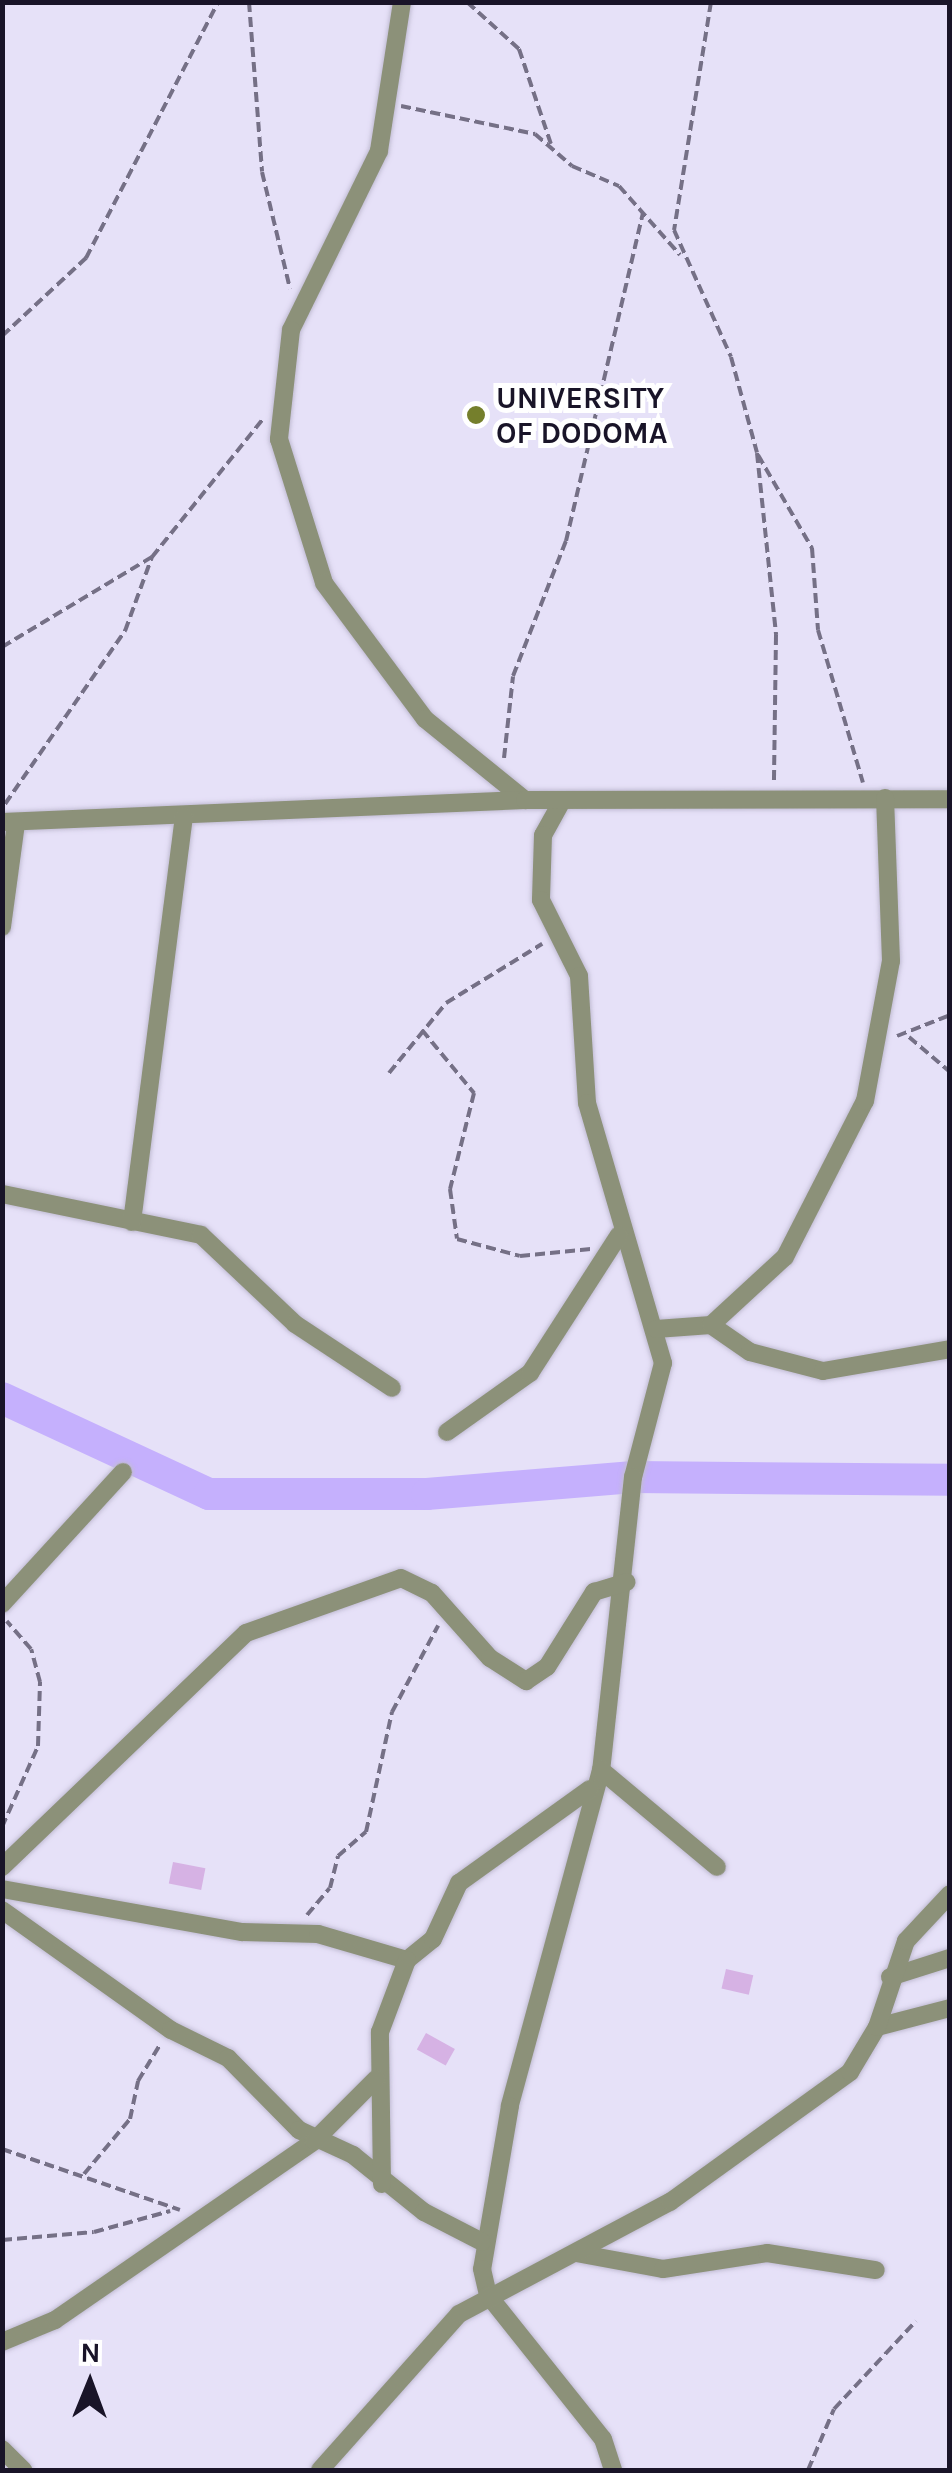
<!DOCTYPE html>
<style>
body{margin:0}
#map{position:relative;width:952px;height:2473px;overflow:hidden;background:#e6e1f8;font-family:Karla,sans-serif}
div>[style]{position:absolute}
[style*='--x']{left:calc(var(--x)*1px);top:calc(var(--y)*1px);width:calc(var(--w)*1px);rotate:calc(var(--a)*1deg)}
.river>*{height:32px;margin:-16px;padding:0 16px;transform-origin:16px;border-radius:16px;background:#c5b0fd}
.building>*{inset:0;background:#d6b2e4;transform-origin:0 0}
.path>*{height:4px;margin-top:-2px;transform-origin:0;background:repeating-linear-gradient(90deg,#757086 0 10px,transparent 0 15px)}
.roads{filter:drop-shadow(0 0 2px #c1bcd3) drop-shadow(0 0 2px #c1bcd3)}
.street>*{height:18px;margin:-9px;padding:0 9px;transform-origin:9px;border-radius:9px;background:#8c9179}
.dots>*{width:28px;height:28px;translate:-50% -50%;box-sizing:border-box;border:5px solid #fff;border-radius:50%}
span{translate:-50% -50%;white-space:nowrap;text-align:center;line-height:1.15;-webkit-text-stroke:10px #fff;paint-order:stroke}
.poi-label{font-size:30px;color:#191428;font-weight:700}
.left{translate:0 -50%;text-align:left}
.frame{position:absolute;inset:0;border:5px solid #191428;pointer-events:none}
.north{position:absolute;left:40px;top:2333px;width:100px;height:100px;-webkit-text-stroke:8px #fff;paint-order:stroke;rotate:1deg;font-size:28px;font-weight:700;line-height:40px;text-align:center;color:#191428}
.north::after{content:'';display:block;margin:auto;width:35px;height:45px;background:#191428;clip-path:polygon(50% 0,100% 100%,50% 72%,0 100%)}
</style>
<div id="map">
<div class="river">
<i style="--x:2;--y:1398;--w:228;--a:24.9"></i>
<i style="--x:209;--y:1494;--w:218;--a:0"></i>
<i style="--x:427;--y:1494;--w:207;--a:-4.7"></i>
<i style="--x:633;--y:1477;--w:317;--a:0.5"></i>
</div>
<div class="building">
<i style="left:173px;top:1862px;width:33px;height:22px;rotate:11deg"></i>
<i style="left:726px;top:1969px;width:28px;height:20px;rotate:13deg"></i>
<i style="left:426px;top:2033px;width:33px;height:19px;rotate:29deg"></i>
</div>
<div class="path">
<i style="--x:249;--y:2;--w:170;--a:85.6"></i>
<i style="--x:262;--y:172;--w:120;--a:76.5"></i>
<i style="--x:467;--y:2;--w:70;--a:42.1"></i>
<i style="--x:519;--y:49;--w:100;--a:71.4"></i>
<i style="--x:711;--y:2;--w:231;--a:99.2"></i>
<i style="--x:674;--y:230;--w:139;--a:65.8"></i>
<i style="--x:731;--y:357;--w:99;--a:74.8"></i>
<i style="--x:757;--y:453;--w:183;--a:84"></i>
<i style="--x:776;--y:635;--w:148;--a:90.8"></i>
<i style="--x:401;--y:106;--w:137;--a:11.8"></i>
<i style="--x:535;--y:134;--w:49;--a:40.9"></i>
<i style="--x:572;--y:166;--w:51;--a:23.1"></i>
<i style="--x:619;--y:186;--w:92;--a:48.5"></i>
<i style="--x:2;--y:336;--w:115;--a:-42.9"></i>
<i style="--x:86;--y:258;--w:288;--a:-62.7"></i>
<i style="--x:758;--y:455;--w:108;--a:59.9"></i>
<i style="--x:812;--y:548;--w:82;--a:85.8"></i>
<i style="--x:818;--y:630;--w:159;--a:73.6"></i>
<i style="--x:2;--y:647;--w:175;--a:-31"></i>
<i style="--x:152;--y:557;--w:176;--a:-51.2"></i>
<i style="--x:2;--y:751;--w:18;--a:90"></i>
<i style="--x:504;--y:758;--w:82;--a:-83.7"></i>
<i style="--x:513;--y:676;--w:145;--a:-68.6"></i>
<i style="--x:566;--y:541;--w:337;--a:-76.8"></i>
<i style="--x:5;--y:804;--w:211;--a:-55.3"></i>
<i style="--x:125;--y:631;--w:79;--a:-70"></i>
<i style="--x:422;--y:1030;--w:82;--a:50.5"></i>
<i style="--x:474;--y:1093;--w:99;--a:104"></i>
<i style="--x:450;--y:1189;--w:50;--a:82"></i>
<i style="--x:457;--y:1239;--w:65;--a:15.1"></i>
<i style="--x:520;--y:1256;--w:71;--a:-5.6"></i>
<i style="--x:897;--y:1036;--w:57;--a:-21.6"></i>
<i style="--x:909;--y:1037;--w:54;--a:40.5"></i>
<i style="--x:389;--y:1073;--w:90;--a:-50.8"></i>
<i style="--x:446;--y:1003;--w:113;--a:-31.6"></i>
<i style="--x:2;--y:1827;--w:89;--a:-66"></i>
<i style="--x:38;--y:1746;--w:64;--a:-88.2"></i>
<i style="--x:40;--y:1682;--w:34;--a:-105"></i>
<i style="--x:31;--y:1649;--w:37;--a:-131"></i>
<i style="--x:307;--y:1915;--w:35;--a:-50"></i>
<i style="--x:330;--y:1888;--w:33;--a:-76"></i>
<i style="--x:338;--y:1856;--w:37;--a:-41"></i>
<i style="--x:366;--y:1832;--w:123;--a:-77.8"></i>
<i style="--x:392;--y:1712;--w:98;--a:-61.9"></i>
<i style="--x:2;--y:2149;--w:188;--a:18.9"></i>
<i style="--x:84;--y:2174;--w:72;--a:-50.1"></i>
<i style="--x:130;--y:2119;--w:39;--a:-78"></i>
<i style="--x:138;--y:2081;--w:44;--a:-58.8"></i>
<i style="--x:2;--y:2240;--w:92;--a:-5"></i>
<i style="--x:94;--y:2232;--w:79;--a:-15.4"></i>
<i style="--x:808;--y:2470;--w:66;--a:-66.9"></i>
<i style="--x:834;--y:2409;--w:120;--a:-47"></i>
</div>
<div class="roads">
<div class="street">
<i style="--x:402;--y:2;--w:151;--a:98.8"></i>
<i style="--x:379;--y:151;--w:199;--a:116.2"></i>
<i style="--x:291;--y:330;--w:110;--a:96.3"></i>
<i style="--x:279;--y:439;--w:151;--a:72.6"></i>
<i style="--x:324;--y:583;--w:169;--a:53.4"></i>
<i style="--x:425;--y:719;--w:129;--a:39"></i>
<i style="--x:562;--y:801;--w:39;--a:119"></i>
<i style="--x:543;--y:835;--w:65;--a:91.8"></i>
<i style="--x:541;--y:900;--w:85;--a:63.4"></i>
<i style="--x:579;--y:976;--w:127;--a:86.4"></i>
<i style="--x:587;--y:1103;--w:271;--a:73.7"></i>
<i style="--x:663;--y:1363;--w:118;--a:104.7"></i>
<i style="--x:633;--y:1477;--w:295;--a:96.2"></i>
<i style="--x:601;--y:1770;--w:348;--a:105.2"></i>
<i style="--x:510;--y:2106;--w:165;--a:99.7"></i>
<i style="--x:482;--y:2269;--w:27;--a:77"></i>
<i style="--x:488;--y:2295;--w:184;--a:51.4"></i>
<i style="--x:603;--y:2439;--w:33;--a:72"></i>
<i style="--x:2;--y:822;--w:523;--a:-2.41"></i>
<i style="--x:525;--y:800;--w:425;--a:-0.1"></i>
<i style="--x:2;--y:927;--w:105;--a:-82.3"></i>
<i style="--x:2;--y:1194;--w:203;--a:11.6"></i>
<i style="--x:201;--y:1235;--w:129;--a:43.4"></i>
<i style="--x:295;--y:1324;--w:116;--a:33.4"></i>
<i style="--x:132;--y:1222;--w:409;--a:-82.7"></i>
<i style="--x:711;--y:1325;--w:47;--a:34.7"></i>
<i style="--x:750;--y:1352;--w:75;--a:14.6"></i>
<i style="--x:823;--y:1371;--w:129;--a:-9.8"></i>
<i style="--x:656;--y:1329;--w:55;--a:-4.2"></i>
<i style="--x:711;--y:1325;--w:100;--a:-42.6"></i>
<i style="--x:785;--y:1257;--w:175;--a:-62.9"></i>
<i style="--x:865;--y:1101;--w:142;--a:-79.5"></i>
<i style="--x:891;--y:961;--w:163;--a:-92.1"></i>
<i style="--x:447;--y:1432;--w:102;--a:-35.4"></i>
<i style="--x:530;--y:1373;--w:164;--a:-57.2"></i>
<i style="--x:2;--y:1604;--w:179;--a:-47.5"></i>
<i style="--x:601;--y:1770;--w:151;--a:39.9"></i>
<i style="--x:2;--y:1867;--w:338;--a:-43.8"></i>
<i style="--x:246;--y:1633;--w:164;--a:-19.5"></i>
<i style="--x:401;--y:1578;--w:34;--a:26"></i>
<i style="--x:432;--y:1593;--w:87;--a:48.3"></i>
<i style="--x:490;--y:1658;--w:43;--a:32.6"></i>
<i style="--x:526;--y:1681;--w:25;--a:-34"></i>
<i style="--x:547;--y:1667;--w:89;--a:-57.9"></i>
<i style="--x:594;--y:1592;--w:34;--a:-17"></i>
<i style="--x:2;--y:1889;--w:244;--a:10.2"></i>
<i style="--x:242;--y:1932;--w:76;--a:1.5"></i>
<i style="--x:318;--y:1934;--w:93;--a:16.3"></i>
<i style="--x:407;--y:1960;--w:33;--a:-39"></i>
<i style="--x:433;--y:1939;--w:62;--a:-65.1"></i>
<i style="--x:459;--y:1883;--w:161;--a:-35.7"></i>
<i style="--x:2;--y:1910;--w:207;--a:35.4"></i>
<i style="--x:171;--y:2030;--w:64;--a:26.2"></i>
<i style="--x:228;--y:2058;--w:101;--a:45.4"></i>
<i style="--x:299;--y:2130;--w:60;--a:24.8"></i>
<i style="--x:353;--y:2155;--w:91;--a:38.8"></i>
<i style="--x:424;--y:2212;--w:65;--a:27.3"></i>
<i style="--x:890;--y:1977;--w:63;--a:-17.6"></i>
<i style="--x:877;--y:2027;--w:75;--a:-14.6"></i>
<i style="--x:382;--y:2184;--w:152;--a:-90.8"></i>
<i style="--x:380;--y:2032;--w:77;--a:-69.4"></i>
<i style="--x:576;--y:2253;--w:88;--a:10.4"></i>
<i style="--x:663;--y:2269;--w:105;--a:-8.7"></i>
<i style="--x:767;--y:2253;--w:110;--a:8.9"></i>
<i style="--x:2;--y:2342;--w:57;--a:-22.5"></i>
<i style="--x:55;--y:2320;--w:315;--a:-34.6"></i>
<i style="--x:314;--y:2141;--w:88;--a:-45"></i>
<i style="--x:2;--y:2449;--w:30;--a:45"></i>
<i style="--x:320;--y:2470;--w:209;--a:-48.3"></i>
<i style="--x:459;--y:2314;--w:239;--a:-28"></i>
<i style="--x:670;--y:2202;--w:222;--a:-35.8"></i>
<i style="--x:850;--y:2072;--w:52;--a:-59"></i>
<i style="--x:877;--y:2027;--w:91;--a:-71.4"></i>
<i style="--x:906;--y:1941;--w:64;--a:-46.9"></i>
</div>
</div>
<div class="dots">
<i style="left:476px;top:415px;background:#757f2c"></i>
</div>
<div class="poi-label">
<span class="left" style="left:496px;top:415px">UNIVERSITY<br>OF DODOMA</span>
</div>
<div class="frame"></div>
<div class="north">N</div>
</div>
